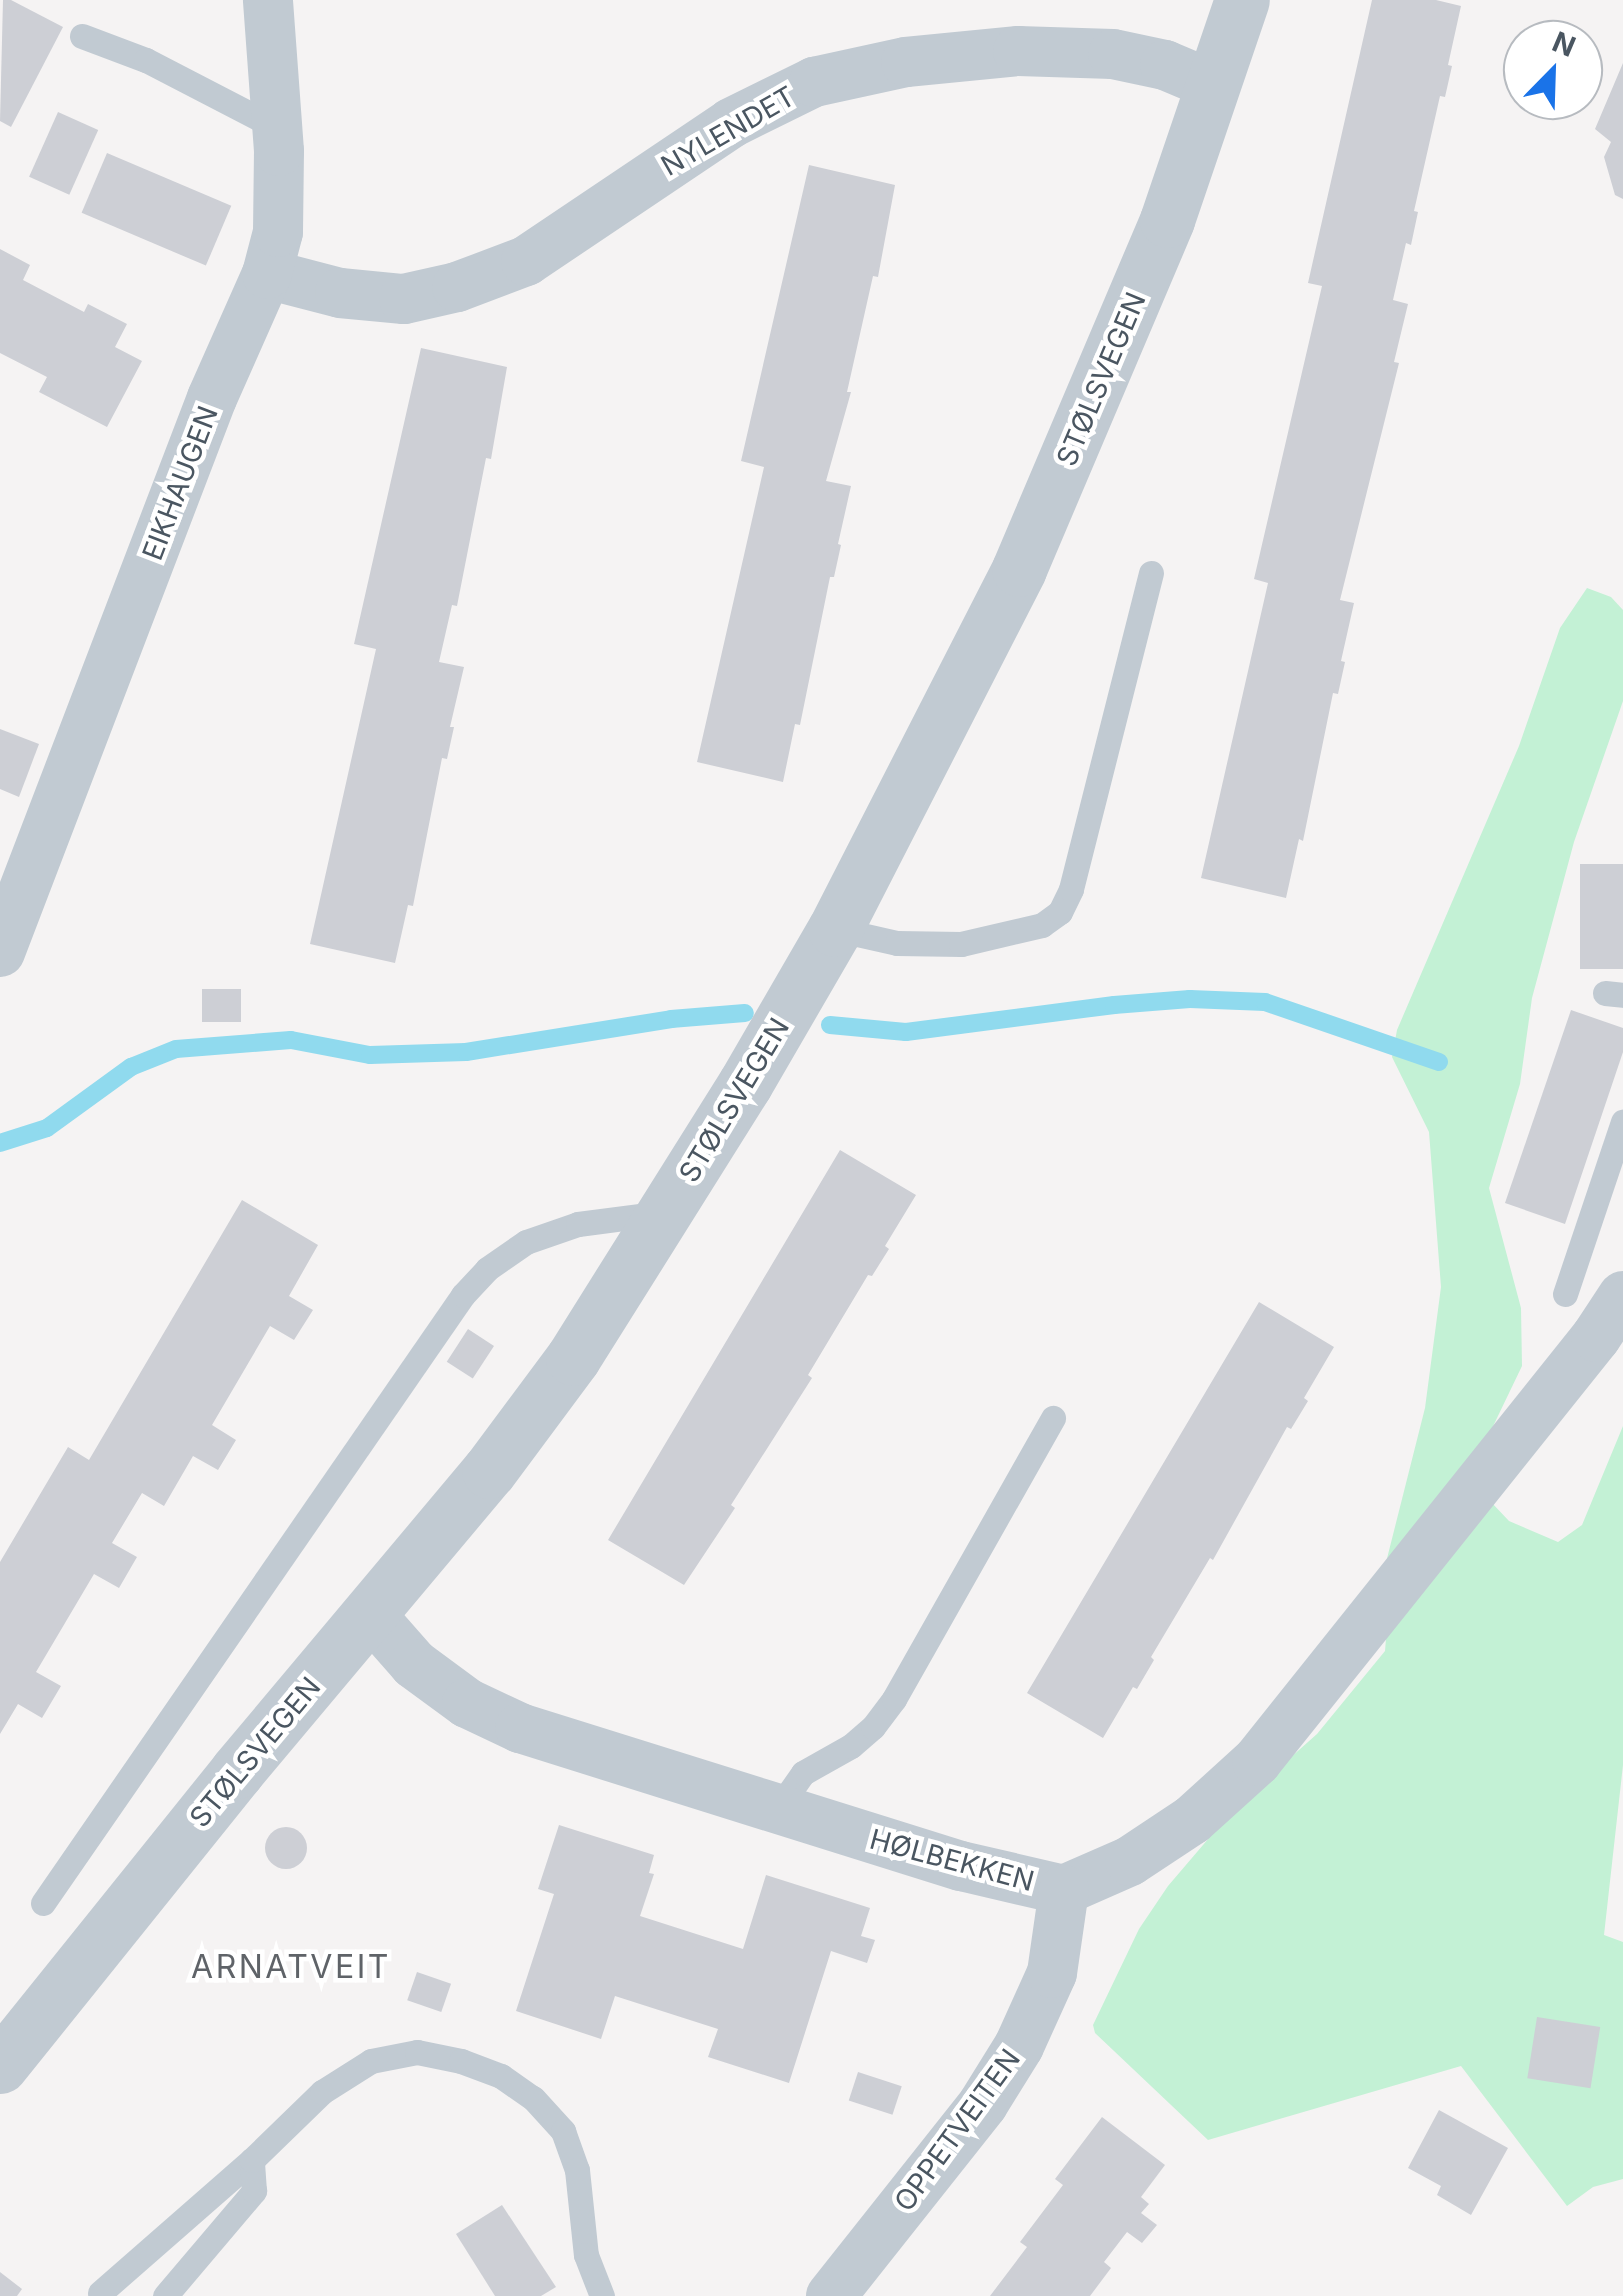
<!DOCTYPE html>
<meta charset="utf-8">
<style>
body{margin:0}
#map{position:relative;width:1623px;height:2296px;overflow:hidden;background:#f5f3f3;font-family:Inter,sans-serif}
div>[style]{position:absolute}
[style*='--x']{left:calc(var(--x)*1px);top:calc(var(--y)*1px);width:calc(var(--w)*1px);rotate:calc(var(--a)*1deg)}
.green>*{inset:0;background:#c3f1d5}
.stream>*{height:18px;margin:-9px;padding:0 9px;transform-origin:9px;border-radius:9px;background:#90daee}
.building>*{inset:0;background:#cdcfd5;transform-origin:0 0}
.round{border-radius:50%}
.service>*{height:25px;margin:-12.5px;padding:0 12.5px;transform-origin:12.5px;border-radius:12.5px;background:#c1cad2}
.minor>*{height:50px;margin:-25px;padding:0 25px;transform-origin:25px;border-radius:25px;background:#c1cad2}
.tertiary>*{height:55px;margin:-27.5px;padding:0 27.5px;transform-origin:27.5px;border-radius:27.5px;background:#c1cad2}
span{translate:-50% -50%;white-space:nowrap;text-align:center;line-height:1.15;-webkit-text-stroke:9px #fff;paint-order:stroke}
.street-label{font-size:28px;color:#4a5661}
.quarter-label{font-size:32px;color:#5f6368;letter-spacing:2.5px}
.north{position:absolute;left:1503px;top:20px;width:100px;height:100px;box-sizing:border-box;background:#fff;border:2px solid #b7bbc0;border-radius:50%;rotate:23deg;font-size:28px;font-weight:700;line-height:40px;text-align:center;color:#4a5661}
.north::after{content:'';display:block;margin:auto;width:35px;height:45px;background:#1a73e8;clip-path:polygon(50% 0,100% 100%,50% 72%,0 100%)}
</style>
<div id="map">
<div class="green">
<i style="clip-path:polygon(1587px 588px,1611px 597px,1623px 610px,1623px 701px,1574px 842px,1532px 998px,1520px 1084px,1489px 1188px,1521px 1308px,1522px 1366px,1484px 1445px,1491px 1502px,1509px 1521px,1558px 1542px,1582px 1525px,1623px 1426px,1623px 1765px,1604px 1935px,1623px 1942px,1623px 2179px,1593px 2187px,1567px 2206px,1461px 2066px,1208px 2140px,1095px 2033px,1093px 2025px,1139px 1929px,1168px 1886px,1238px 1804px,1317px 1734px,1385px 1651px,1387px 1626px,1375px 1606px,1425px 1408px,1441px 1287px,1429px 1132px,1392px 1057px,1397px 1030px,1519px 746px,1560px 628px)"></i>
</div>
<div class="stream">
<i style="--x:830;--y:1025;--w:76;--a:5.3"></i>
<i style="--x:906;--y:1032;--w:210;--a:-7.4"></i>
<i style="--x:1114;--y:1005;--w:76;--a:-4.5"></i>
<i style="--x:1190;--y:999;--w:75;--a:2.3"></i>
<i style="--x:1265;--y:1002;--w:184;--a:19"></i>
<i style="--x:0;--y:1143;--w:49;--a:-17.7"></i>
<i style="--x:47;--y:1128;--w:104;--a:-36"></i>
<i style="--x:131;--y:1067;--w:48;--a:-21.8"></i>
<i style="--x:176;--y:1049;--w:115;--a:-4.5"></i>
<i style="--x:291;--y:1040;--w:80;--a:10.8"></i>
<i style="--x:370;--y:1055;--w:96;--a:-1.8"></i>
<i style="--x:466;--y:1052;--w:208;--a:-9.1"></i>
<i style="--x:671;--y:1019;--w:74;--a:-4.6"></i>
</div>
<div class="building">
<i style="clip-path:polygon(3px 0,11px 0,63px 27px,11px 127px,0 121px)"></i>
<i style="clip-path:polygon(1372px 0,1436px 0,1461px 6px,1448px 65px,1452px 66px,1445px 97px,1440px 96px,1414px 211px,1418px 212px,1411px 245px,1406px 243px,1393px 300px,1408px 304px,1394px 362px,1399px 363px,1340px 600px,1354px 603px,1341px 661px,1345px 662px,1338px 694px,1333px 693px,1303px 841px,1299px 839px,1286px 898px,1201px 878px,1268px 583px,1254px 579px,1322px 286px,1308px 283px)"></i>
<i style="clip-path:polygon(1623px 63px,1623px 199px,1615px 195px,1604px 157px,1611px 142px,1595px 129px)"></i>
<i style="left:58px;top:112px;width:44px;height:71px;rotate:24deg"></i>
<i style="left:107px;top:153px;width:135px;height:65px;rotate:23deg"></i>
<i style="clip-path:polygon(809px 165px,895px 185px,878px 277px,873px 276px,847px 392px,851px 392px,826px 481px,851px 486px,838px 544px,841px 545px,834px 577px,830px 577px,800px 725px,795px 724px,783px 782px,697px 762px,764px 467px,741px 461px)"></i>
<i style="clip-path:polygon(0 249px,30px 265px,23px 280px,84px 312px,88px 304px,127px 324px,115px 347px,142px 361px,107px 427px,39px 392px,47px 377px,0 353px)"></i>
<i style="clip-path:polygon(421px 348px,507px 367px,491px 459px,486px 458px,457px 606px,452px 605px,439px 662px,464px 667px,450px 727px,454px 727px,447px 759px,442px 758px,413px 906px,408px 905px,395px 963px,310px 944px,376px 649px,354px 644px)"></i>
<i style="clip-path:polygon(0 729px,39px 744px,19px 797px,0 789px)"></i>
<i style="left:1580px;top:864px;width:43px;height:105px"></i>
<i style="left:202px;top:989px;width:39px;height:33px"></i>
<i style="clip-path:polygon(1571px 1010px,1623px 1028px,1623px 1052px,1565px 1224px,1505px 1203px)"></i>
<i style="clip-path:polygon(840px 1150px,916px 1195px,885px 1246px,889px 1249px,872px 1276px,868px 1275px,808px 1375px,812px 1378px,731px 1505px,735px 1508px,684px 1585px,608px 1540px)"></i>
<i style="clip-path:polygon(242px 1200px,318px 1245px,289px 1296px,313px 1310px,294px 1340px,270px 1326px,212px 1425px,236px 1440px,218px 1470px,193px 1456px,164px 1506px,142px 1493px,112px 1543px,137px 1557px,119px 1588px,94px 1574px,36px 1672px,61px 1686px,42px 1718px,18px 1704px,0 1734px,0 1562px,68px 1447px,89px 1460px)"></i>
<i style="clip-path:polygon(1259px 1302px,1334px 1347px,1304px 1398px,1308px 1401px,1291px 1429px,1287px 1427px,1213px 1560px,1210px 1558px,1151px 1657px,1154px 1660px,1137px 1689px,1133px 1687px,1103px 1738px,1027px 1693px)"></i>
<i style="left:468px;top:1329px;width:31px;height:39px;rotate:33deg"></i>
<i style="clip-path:polygon(559px 1825px,654px 1855px,649px 1873px,654px 1874px,640px 1916px,743px 1949px,766px 1875px,870px 1908px,861px 1936px,875px 1940px,867px 1963px,831px 1951px,789px 2083px,708px 2057px,718px 2029px,615px 1996px,601px 2039px,516px 2011px,554px 1894px,538px 1889px)"></i>
<i class="round" style="left:265px;top:1827px;width:42px;height:42px"></i>
<i style="left:417px;top:1972px;width:36px;height:30px;rotate:19deg"></i>
<i style="left:1537px;top:2017px;width:64px;height:62px;rotate:9deg"></i>
<i style="left:858px;top:2072px;width:46px;height:30px;rotate:18deg"></i>
<i style="clip-path:polygon(1439px 2110px,1508px 2148px,1471px 2215px,1437px 2195px,1441px 2186px,1408px 2168px)"></i>
<i style="clip-path:polygon(1102px 2117px,1165px 2165px,1141px 2197px,1149px 2204px,1141px 2213px,1157px 2225px,1142px 2243px,1127px 2232px,1104px 2262px,1111px 2268px,1090px 2296px,990px 2296px,1027px 2247px,1020px 2242px,1063px 2185px,1055px 2179px)"></i>
<i style="clip-path:polygon(502px 2205px,556px 2287px,541px 2296px,495px 2296px,456px 2234px)"></i>
<i style="clip-path:polygon(0 2272px,22px 2289px,17px 2296px,0 2296px)"></i>
</div>
<div class="service">
<i style="--x:82;--y:36;--w:68;--a:20.6"></i>
<i style="--x:146;--y:60;--w:148;--a:27.4"></i>
<i style="--x:835;--y:929;--w:64;--a:12.7"></i>
<i style="--x:897;--y:943;--w:64;--a:0.9"></i>
<i style="--x:961;--y:944;--w:83;--a:-13.2"></i>
<i style="--x:1042;--y:925;--w:22;--a:-36"></i>
<i style="--x:1060;--y:912;--w:25;--a:-64"></i>
<i style="--x:1071;--y:889;--w:326;--a:-75.8"></i>
<i style="--x:1605;--y:993;--w:18;--a:6"></i>
<i style="--x:1565;--y:1294;--w:182;--a:-71.4"></i>
<i style="--x:777;--y:1810;--w:45;--a:-54.9"></i>
<i style="--x:803;--y:1773;--w:55;--a:-29.4"></i>
<i style="--x:851;--y:1746;--w:29;--a:-41"></i>
<i style="--x:873;--y:1727;--w:35;--a:-53"></i>
<i style="--x:894;--y:1699;--w:323;--a:-60.5"></i>
<i style="--x:43;--y:1903;--w:739;--a:-55.36"></i>
<i style="--x:463;--y:1295;--w:35;--a:-47"></i>
<i style="--x:487;--y:1269;--w:47;--a:-34.7"></i>
<i style="--x:526;--y:1242;--w:55;--a:-19.1"></i>
<i style="--x:578;--y:1224;--w:84;--a:-7.5"></i>
<i style="--x:100;--y:2293;--w:202;--a:-41.2"></i>
<i style="--x:165;--y:2296;--w:138;--a:-49.7"></i>
<i style="--x:254;--y:2191;--w:31;--a:-94"></i>
<i style="--x:252;--y:2160;--w:98;--a:-44.2"></i>
<i style="--x:322;--y:2092;--w:58;--a:-32.3"></i>
<i style="--x:371;--y:2061;--w:47;--a:-11.1"></i>
<i style="--x:417;--y:2052;--w:45;--a:11.6"></i>
<i style="--x:461;--y:2061;--w:43;--a:20.6"></i>
<i style="--x:501;--y:2076;--w:39;--a:35"></i>
<i style="--x:533;--y:2098;--w:45;--a:47.7"></i>
<i style="--x:563;--y:2131;--w:41;--a:70.3"></i>
<i style="--x:577;--y:2170;--w:85;--a:84"></i>
<i style="--x:586;--y:2255;--w:44;--a:68.7"></i>
</div>
<div class="minor">
<i style="--x:267;--y:274;--w:75;--a:14.6"></i>
<i style="--x:340;--y:293;--w:64;--a:5.4"></i>
<i style="--x:404;--y:299;--w:54;--a:-12.8"></i>
<i style="--x:457;--y:287;--w:74;--a:-20.6"></i>
<i style="--x:526;--y:261;--w:247;--a:-33.9"></i>
<i style="--x:731;--y:123;--w:93;--a:-26.3"></i>
<i style="--x:814;--y:82;--w:94;--a:-12.3"></i>
<i style="--x:906;--y:62;--w:113;--a:-5.6"></i>
<i style="--x:1018;--y:51;--w:95;--a:1.8"></i>
<i style="--x:1113;--y:54;--w:53;--a:11.9"></i>
<i style="--x:1165;--y:65;--w:54;--a:22.8"></i>
<i style="--x:0;--y:952;--w:593;--a:-69.06"></i>
<i style="--x:212;--y:398;--w:136;--a:-66.1"></i>
<i style="--x:267;--y:274;--w:43;--a:-75.3"></i>
<i style="--x:278;--y:232;--w:81;--a:-89.3"></i>
<i style="--x:279;--y:151;--w:151;--a:-94.2"></i>
<i style="--x:371;--y:1615;--w:65;--a:48.7"></i>
<i style="--x:414;--y:1664;--w:66;--a:36.3"></i>
<i style="--x:467;--y:1703;--w:59;--a:25.3"></i>
<i style="--x:520;--y:1728;--w:462;--a:17.4"></i>
<i style="--x:961;--y:1866;--w:106;--a:13.1"></i>
<i style="--x:1064;--y:1890;--w:72;--a:-23.7"></i>
<i style="--x:1130;--y:1861;--w:74;--a:-33.5"></i>
<i style="--x:1192;--y:1820;--w:88;--a:-42.2"></i>
<i style="--x:1257;--y:1761;--w:543;--a:-51.36"></i>
<i style="--x:1596;--y:1337;--w:49;--a:-56.6"></i>
<i style="--x:831;--y:2296;--w:245;--a:-51.6"></i>
<i style="--x:983;--y:2104;--w:68;--a:-58.2"></i>
<i style="--x:1019;--y:2046;--w:80;--a:-65.7"></i>
<i style="--x:1052;--y:1973;--w:84;--a:-81.8"></i>
</div>
<div class="tertiary">
<i style="--x:0;--y:2066;--w:378;--a:-51.2"></i>
<i style="--x:237;--y:1771;--w:392;--a:-50"></i>
<i style="--x:489;--y:1471;--w:141;--a:-53.4"></i>
<i style="--x:573;--y:1358;--w:324;--a:-57.9"></i>
<i style="--x:745;--y:1084;--w:179;--a:-59.9"></i>
<i style="--x:835;--y:929;--w:404;--a:-62.9"></i>
<i style="--x:1019;--y:569;--w:379;--a:-67"></i>
<i style="--x:1167;--y:220;--w:232;--a:-71.2"></i>
</div>
<div class="street-label">
<span style="left:728px;top:131px;rotate:-30deg">NYLENDET</span>
<span style="left:1101px;top:379px;rotate:-67deg">STØLSVEGEN</span>
<span style="left:180px;top:483px;rotate:-69deg">EIKHAUGEN</span>
<span style="left:734px;top:1100px;rotate:-59deg">STØLSVEGEN</span>
<span style="left:255px;top:1752px;rotate:-50deg">STØLSVEGEN</span>
<span style="left:952px;top:1860px;rotate:15deg">HØLBEKKEN</span>
<span style="left:957px;top:2130px;rotate:-54deg">OPPETVEITEN</span>
</div>
<div class="quarter-label">
<span style="left:291px;top:1967px">ARNATVEIT</span>
</div>
<div class="north">N</div>
</div>
